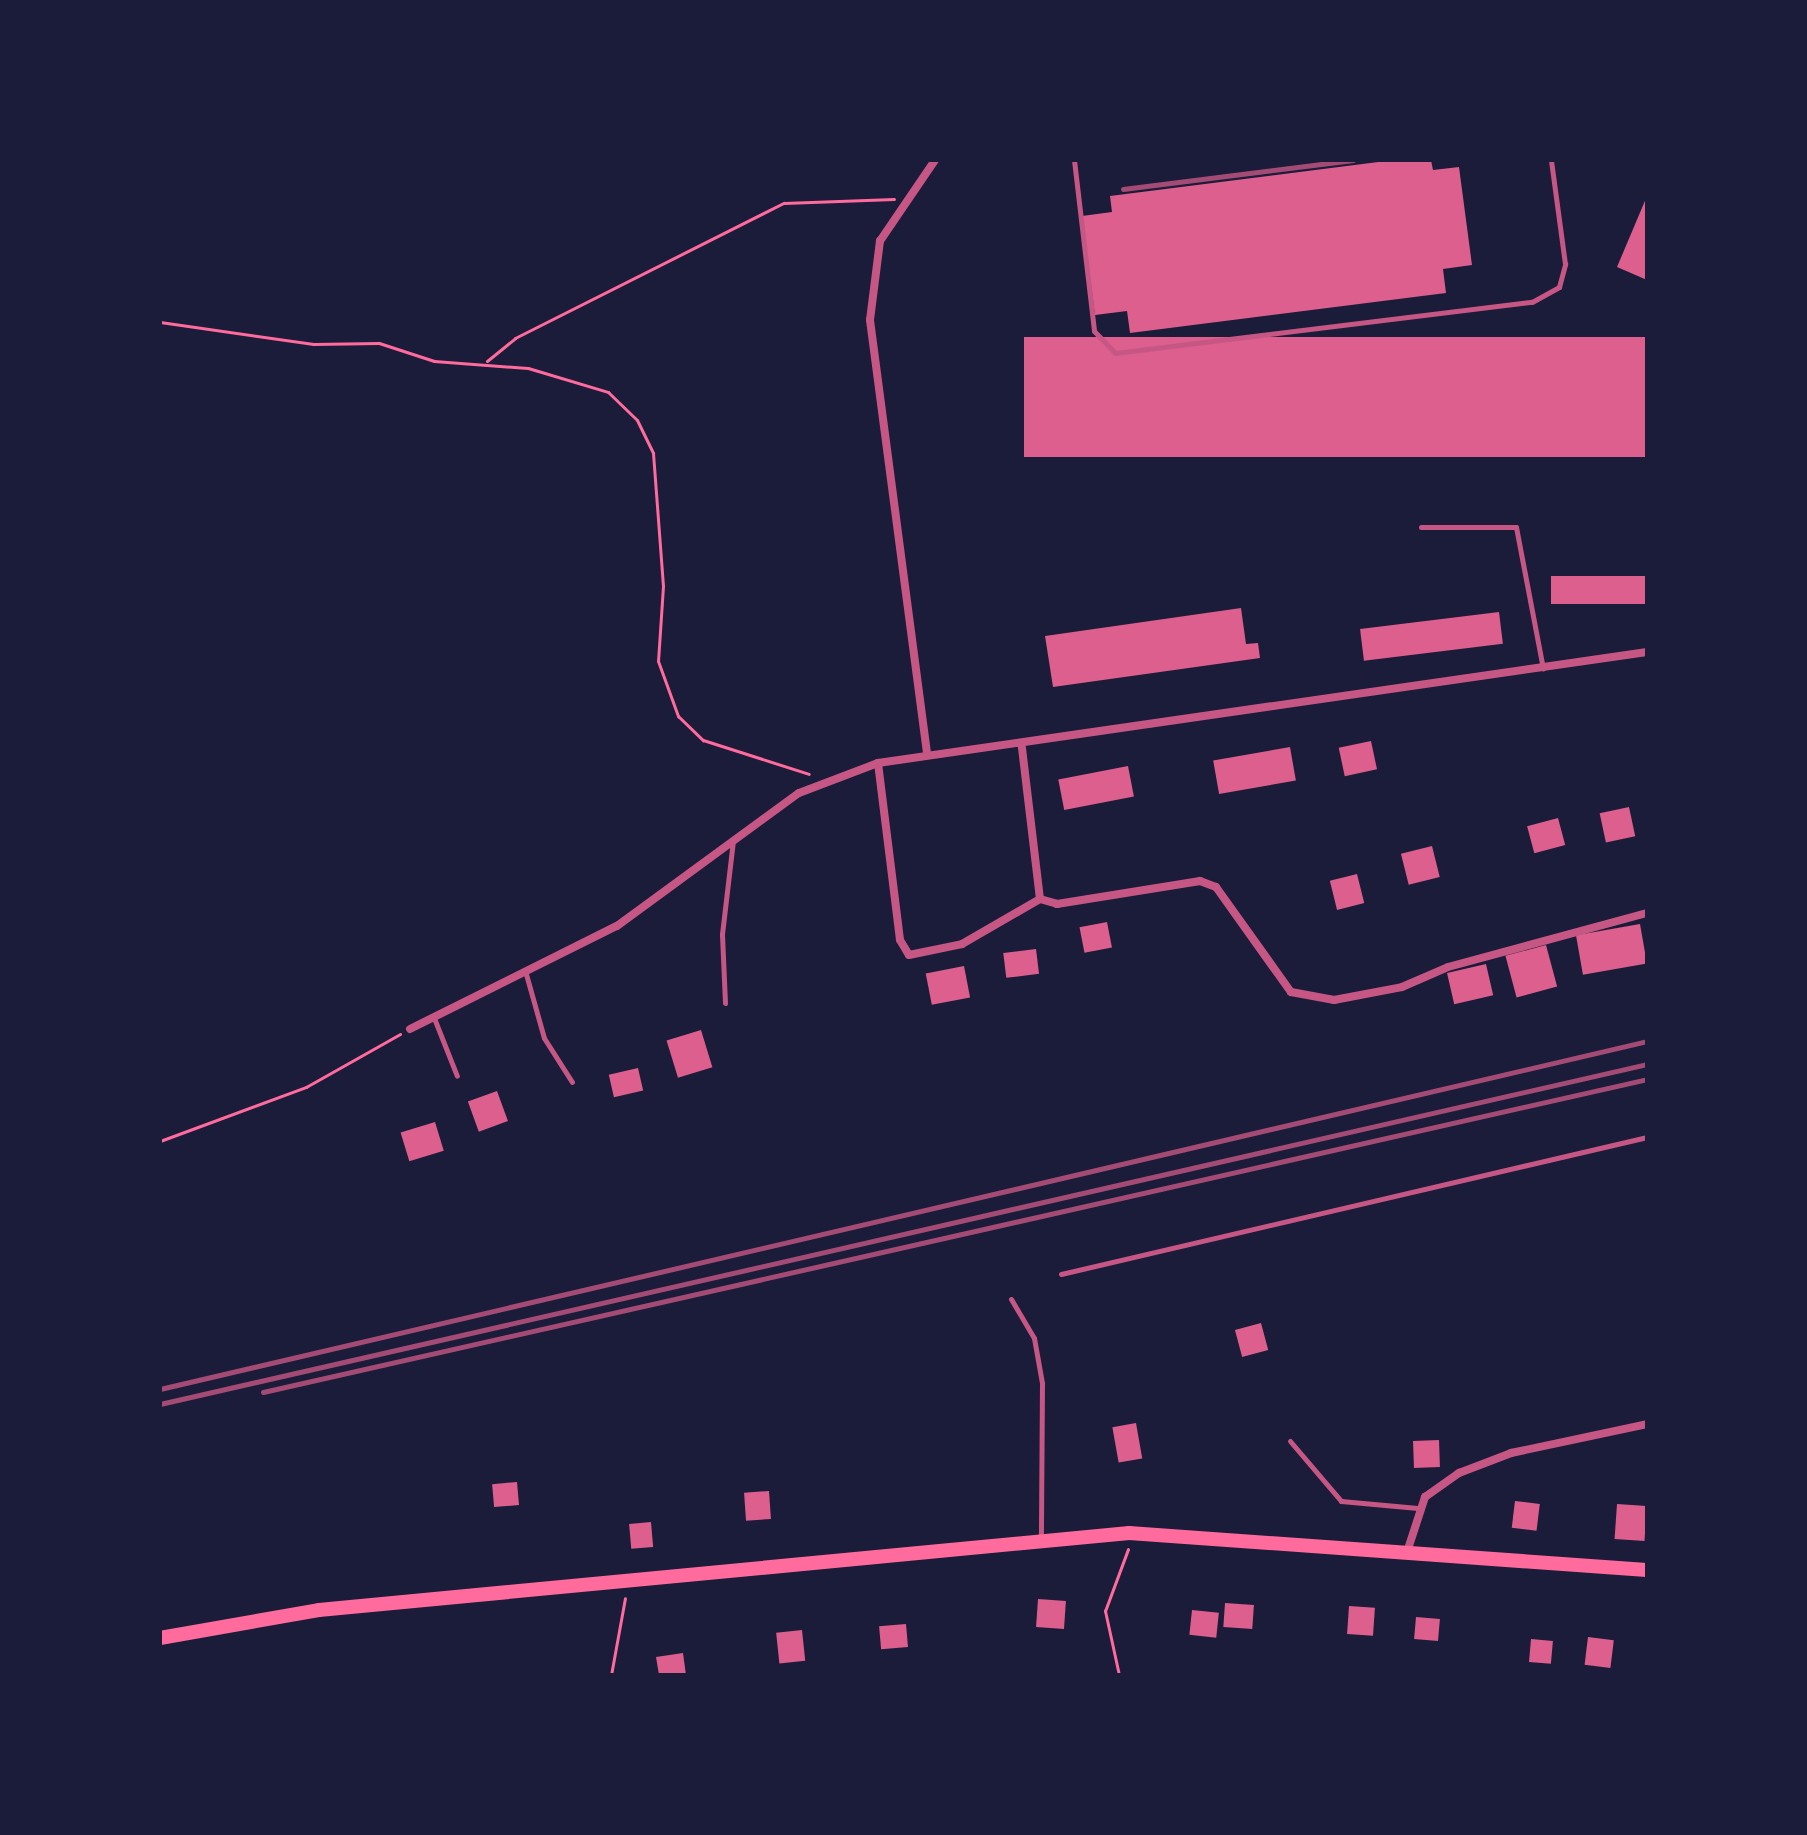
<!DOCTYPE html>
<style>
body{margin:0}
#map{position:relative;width:1807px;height:1835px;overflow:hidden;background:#1b1b3a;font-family:"Source Serif 4",serif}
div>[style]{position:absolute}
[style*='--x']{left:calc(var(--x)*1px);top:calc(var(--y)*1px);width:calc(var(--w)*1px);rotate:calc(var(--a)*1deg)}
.building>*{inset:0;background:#dd5f8e;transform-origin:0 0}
.path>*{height:3px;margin:-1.5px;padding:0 1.5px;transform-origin:1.5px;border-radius:1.5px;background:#ff6b9d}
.service>*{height:5px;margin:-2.5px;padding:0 2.5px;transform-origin:2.5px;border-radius:2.5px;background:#c65784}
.minor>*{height:8px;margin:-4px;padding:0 4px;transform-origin:4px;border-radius:4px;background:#c65784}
.secondary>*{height:14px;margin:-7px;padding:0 7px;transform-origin:7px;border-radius:7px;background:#ff6b9d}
.rail>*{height:5px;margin:-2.5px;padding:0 2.5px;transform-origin:2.5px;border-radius:2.5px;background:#a44b75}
span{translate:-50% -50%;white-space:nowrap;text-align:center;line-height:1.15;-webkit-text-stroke:8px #1b1b3a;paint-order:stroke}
.frame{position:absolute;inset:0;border:162px solid #1b1b3a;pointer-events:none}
</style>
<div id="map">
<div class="building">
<i style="clip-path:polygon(1394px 160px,1431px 160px,1433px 170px,1459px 167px,1472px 265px,1443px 269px,1446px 293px,1130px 333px,1127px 311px,1095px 315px,1082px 216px,1112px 212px,1110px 196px)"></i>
<i style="clip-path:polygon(1647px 196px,1647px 280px,1617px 267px)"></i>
<i style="left:1647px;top:337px;width:120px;height:623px;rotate:90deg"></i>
<i style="left:1647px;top:576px;width:28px;height:96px;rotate:90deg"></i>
<i style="clip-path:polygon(1241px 608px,1246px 644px,1258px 643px,1260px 658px,1053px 687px,1045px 636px)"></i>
<i style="left:1499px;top:612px;width:32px;height:140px;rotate:83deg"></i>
<i style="left:1371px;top:741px;width:29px;height:33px;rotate:78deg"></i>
<i style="left:1290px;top:747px;width:34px;height:78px;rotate:80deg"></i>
<i style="left:1128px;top:766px;width:31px;height:71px;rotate:79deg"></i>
<i style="left:1629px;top:807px;width:30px;height:30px;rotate:78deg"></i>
<i style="left:1558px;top:818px;width:28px;height:32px;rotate:75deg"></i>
<i style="left:1432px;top:846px;width:32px;height:32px;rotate:76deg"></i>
<i style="left:1357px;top:874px;width:30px;height:28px;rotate:76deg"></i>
<i style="left:1107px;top:922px;width:26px;height:28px;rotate:79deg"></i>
<i style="left:1640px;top:924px;width:40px;height:65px;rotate:80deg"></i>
<i style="left:1546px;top:945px;width:43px;height:42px;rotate:75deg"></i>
<i style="left:1036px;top:949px;width:25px;height:33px;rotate:83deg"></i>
<i style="left:1486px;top:964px;width:32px;height:40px;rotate:77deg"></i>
<i style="left:964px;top:966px;width:32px;height:39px;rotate:79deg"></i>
<i style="left:701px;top:1030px;width:39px;height:36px;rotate:73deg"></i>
<i style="left:638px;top:1068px;width:23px;height:30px;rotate:77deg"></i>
<i style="left:497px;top:1091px;width:32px;height:31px;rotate:70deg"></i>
<i style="left:435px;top:1122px;width:30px;height:36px;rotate:73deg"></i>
<i style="left:1261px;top:1323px;width:28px;height:27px;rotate:75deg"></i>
<i style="left:1136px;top:1423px;width:36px;height:24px;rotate:80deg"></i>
<i style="left:1439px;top:1440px;width:27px;height:26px;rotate:88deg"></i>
<i style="left:517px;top:1482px;width:23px;height:25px;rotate:85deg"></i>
<i style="left:769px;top:1491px;width:28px;height:25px;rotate:86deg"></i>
<i style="left:1515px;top:1501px;width:25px;height:27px;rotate:7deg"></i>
<i style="left:1617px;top:1504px;width:30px;height:35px;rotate:4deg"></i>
<i style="left:651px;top:1522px;width:25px;height:22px;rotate:85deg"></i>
<i style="left:1038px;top:1599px;width:28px;height:28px;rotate:4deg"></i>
<i style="left:1225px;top:1603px;width:29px;height:24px;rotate:4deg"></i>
<i style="left:1349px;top:1606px;width:26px;height:28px;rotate:4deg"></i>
<i style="left:1192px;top:1610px;width:27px;height:25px;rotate:6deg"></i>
<i style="left:1416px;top:1617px;width:24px;height:22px;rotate:5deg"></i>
<i style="left:906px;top:1624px;width:23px;height:27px;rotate:85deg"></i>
<i style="left:802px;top:1630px;width:31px;height:26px;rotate:84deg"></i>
<i style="left:1588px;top:1637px;width:26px;height:28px;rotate:7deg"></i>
<i style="left:1531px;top:1639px;width:22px;height:23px;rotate:5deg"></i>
<i style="clip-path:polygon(683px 1653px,686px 1675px,659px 1675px,656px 1657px)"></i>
</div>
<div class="path">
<i style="--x:160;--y:322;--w:155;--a:8.2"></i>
<i style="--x:313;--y:344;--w:66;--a:-0.9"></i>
<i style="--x:379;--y:343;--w:58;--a:18.1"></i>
<i style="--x:434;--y:361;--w:94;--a:4.3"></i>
<i style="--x:528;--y:368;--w:84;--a:16.7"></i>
<i style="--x:608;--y:392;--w:40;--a:44"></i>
<i style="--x:637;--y:420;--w:37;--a:64"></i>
<i style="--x:653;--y:453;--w:133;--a:85.7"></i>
<i style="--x:663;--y:586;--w:75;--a:93.8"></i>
<i style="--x:658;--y:661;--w:59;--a:70"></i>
<i style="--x:678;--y:716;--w:35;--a:44"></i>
<i style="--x:703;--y:740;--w:111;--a:17.8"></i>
<i style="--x:487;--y:361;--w:36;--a:-39"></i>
<i style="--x:515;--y:338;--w:301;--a:-26.7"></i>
<i style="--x:784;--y:203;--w:110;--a:-2.1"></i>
<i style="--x:160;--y:1141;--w:156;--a:-20.3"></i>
<i style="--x:306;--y:1087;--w:108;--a:-29.4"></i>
<i style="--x:611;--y:1675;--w:78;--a:-79.7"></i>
<i style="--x:1119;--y:1675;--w:66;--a:-102.3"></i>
<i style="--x:1105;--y:1611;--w:66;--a:-69.6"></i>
</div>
<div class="service">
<i style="--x:1074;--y:160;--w:172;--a:83.3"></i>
<i style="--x:1094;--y:331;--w:30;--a:46"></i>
<i style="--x:1115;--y:353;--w:420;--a:-7"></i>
<i style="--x:1532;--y:302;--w:31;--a:-29"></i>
<i style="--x:1559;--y:287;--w:24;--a:-75"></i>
<i style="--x:1565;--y:264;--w:105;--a:-97.7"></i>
<i style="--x:1421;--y:527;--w:95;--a:0"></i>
<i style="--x:1516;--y:527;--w:144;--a:79.2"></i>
<i style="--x:526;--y:974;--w:66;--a:74.3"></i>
<i style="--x:544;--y:1038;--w:52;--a:57.5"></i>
<i style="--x:725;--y:1003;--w:69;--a:-92.5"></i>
<i style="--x:722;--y:934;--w:94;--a:-83.3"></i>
<i style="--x:434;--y:1018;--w:62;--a:68.4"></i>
<i style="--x:1061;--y:1274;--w:602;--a:-13.16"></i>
<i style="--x:1011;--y:1299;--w:45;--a:59.5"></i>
<i style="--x:1034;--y:1338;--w:46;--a:79.9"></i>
<i style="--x:1042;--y:1383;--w:156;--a:90.4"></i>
<i style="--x:1290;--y:1441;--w:79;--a:49.6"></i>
<i style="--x:1341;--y:1501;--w:77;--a:5.2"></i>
</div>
<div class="minor">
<i style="--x:1022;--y:748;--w:152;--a:83.2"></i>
<i style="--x:927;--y:753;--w:437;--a:-97.5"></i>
<i style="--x:870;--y:320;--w:80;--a:-82.8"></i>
<i style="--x:880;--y:241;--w:98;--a:-55.8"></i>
<i style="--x:878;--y:763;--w:777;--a:-8.21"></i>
<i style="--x:410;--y:1029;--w:231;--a:-26.5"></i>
<i style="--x:617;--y:926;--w:225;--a:-36.2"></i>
<i style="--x:799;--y:793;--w:85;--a:-20.8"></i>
<i style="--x:878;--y:763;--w:178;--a:82.9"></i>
<i style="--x:900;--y:940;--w:17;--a:59"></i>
<i style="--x:909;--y:955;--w:54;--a:-11.7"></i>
<i style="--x:962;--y:944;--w:90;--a:-30"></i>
<i style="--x:1040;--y:899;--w:18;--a:16"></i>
<i style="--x:1057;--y:904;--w:145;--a:-9.1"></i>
<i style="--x:1200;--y:881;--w:17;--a:21"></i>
<i style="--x:1216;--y:887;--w:129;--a:54.5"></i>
<i style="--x:1291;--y:992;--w:44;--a:10.5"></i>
<i style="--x:1334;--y:1000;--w:69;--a:-10.8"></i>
<i style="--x:1402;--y:987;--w:50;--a:-23.5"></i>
<i style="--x:1448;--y:967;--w:206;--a:-15.2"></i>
<i style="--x:1408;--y:1549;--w:55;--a:-71.9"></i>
<i style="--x:1425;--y:1497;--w:42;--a:-35.2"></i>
<i style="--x:1459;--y:1473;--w:56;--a:-21"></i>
<i style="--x:1511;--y:1453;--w:139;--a:-12"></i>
</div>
<div class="secondary">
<i style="--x:160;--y:1638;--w:161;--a:-10"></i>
<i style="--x:319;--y:1610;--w:814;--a:-5.43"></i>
<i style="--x:1129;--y:1533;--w:519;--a:4.09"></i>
</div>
<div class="rail">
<i style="--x:1123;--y:189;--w:232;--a:-7.2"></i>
<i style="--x:160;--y:1389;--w:1527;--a:-13.17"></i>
<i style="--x:263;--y:1392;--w:1419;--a:-12.74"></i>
<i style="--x:160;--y:1404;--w:1525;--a:-12.88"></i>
</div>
<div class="frame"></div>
</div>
